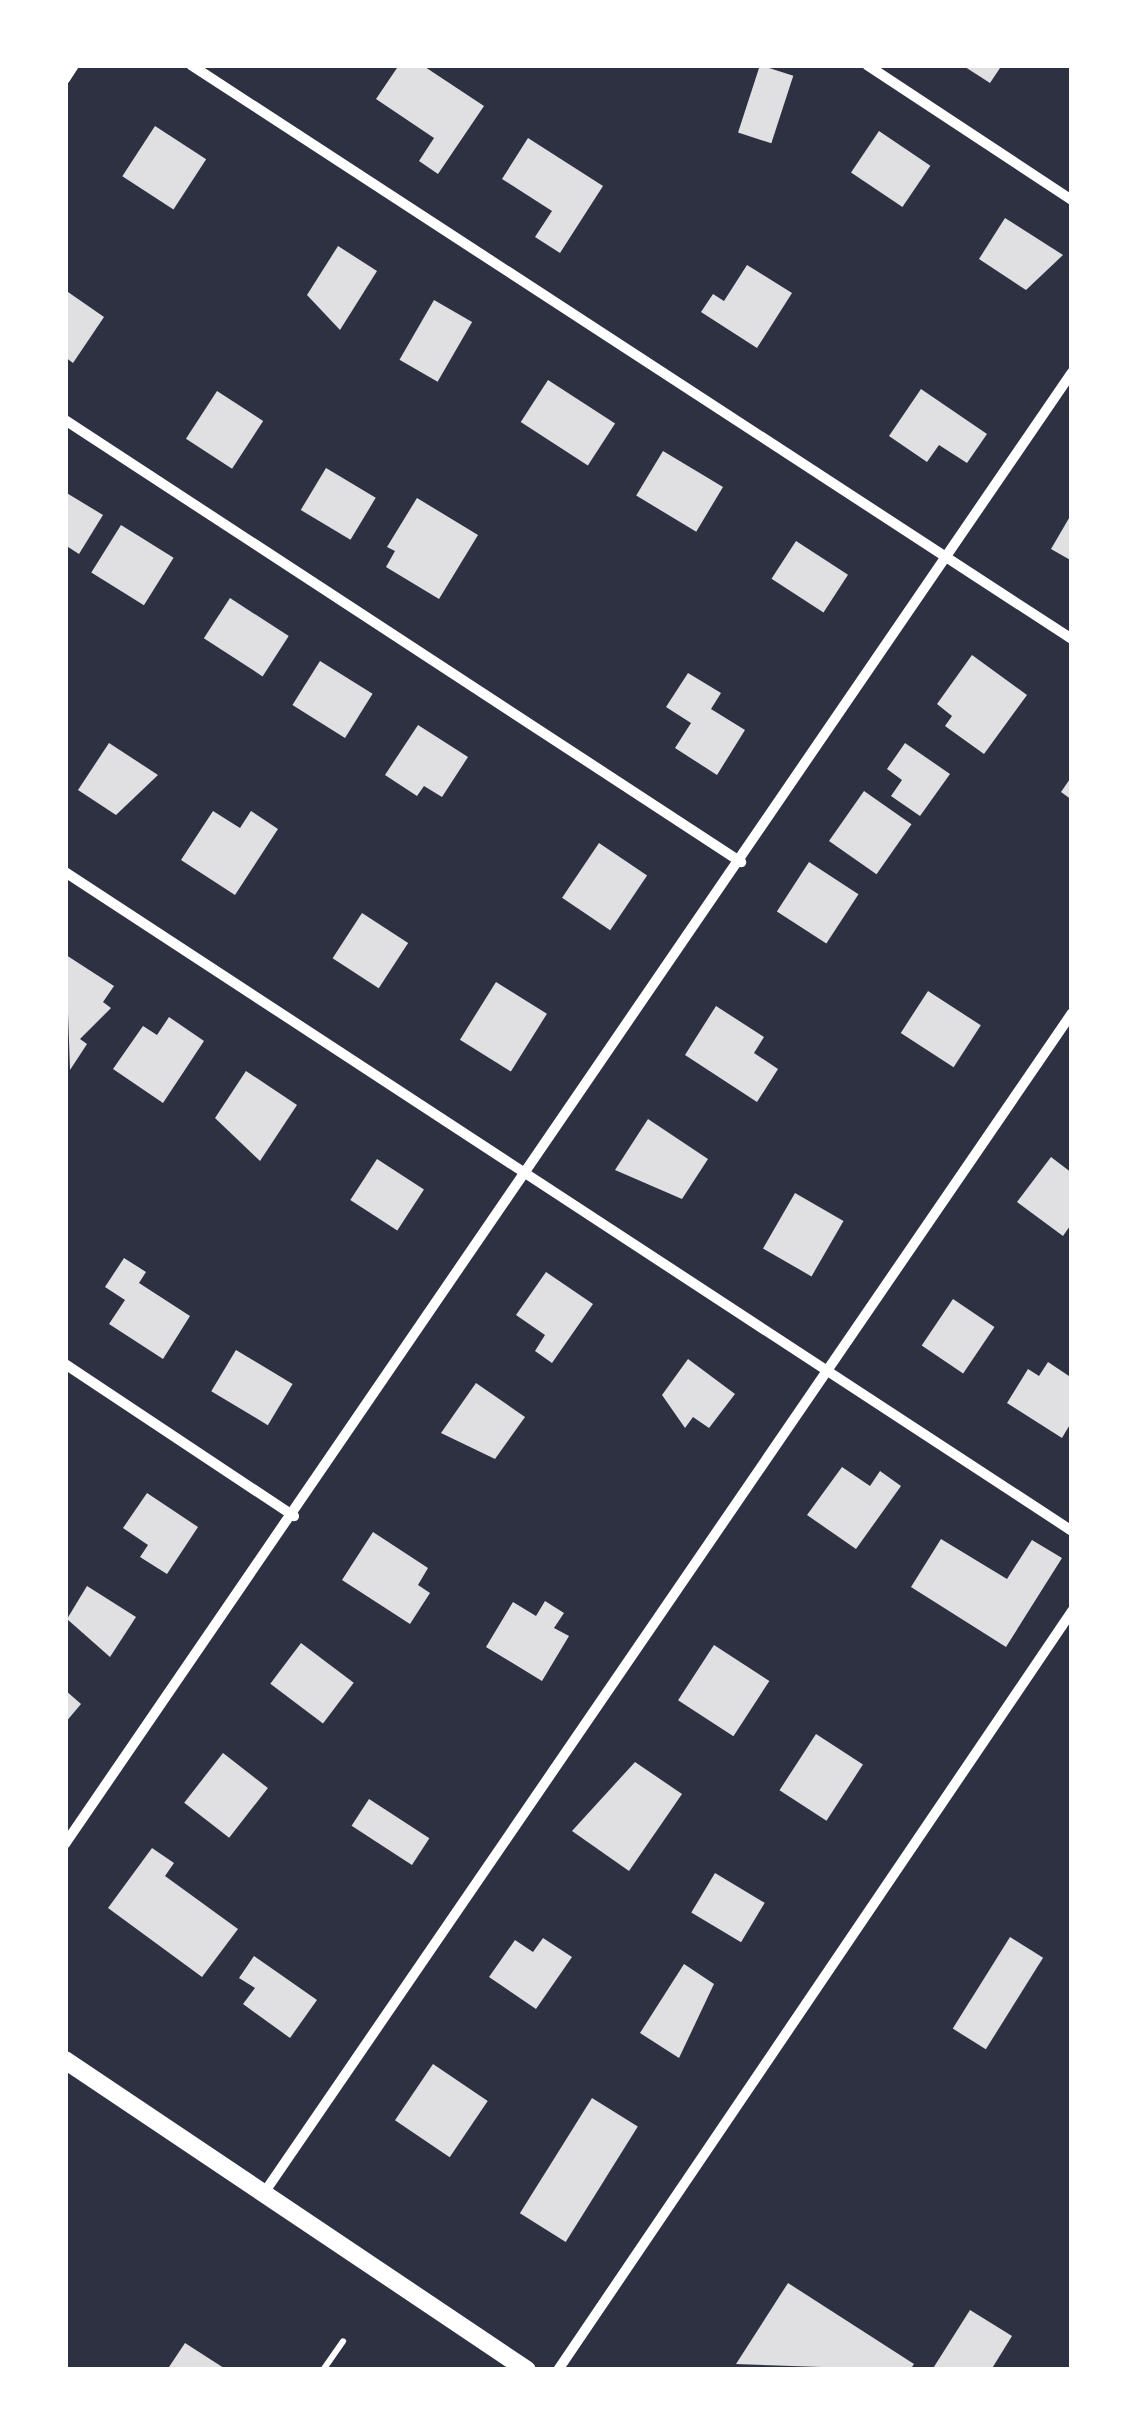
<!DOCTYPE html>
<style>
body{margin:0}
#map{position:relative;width:1137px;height:2435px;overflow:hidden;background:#2d3142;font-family:Lora,serif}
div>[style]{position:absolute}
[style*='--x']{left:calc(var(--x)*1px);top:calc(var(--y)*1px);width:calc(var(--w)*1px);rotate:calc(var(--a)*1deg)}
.building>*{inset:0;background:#e0e0e3;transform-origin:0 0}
.path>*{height:6px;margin:-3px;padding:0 3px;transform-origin:3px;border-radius:3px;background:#fff}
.minor>*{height:10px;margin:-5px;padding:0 5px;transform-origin:5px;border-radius:5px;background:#fff}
.tertiary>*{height:18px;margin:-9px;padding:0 9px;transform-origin:9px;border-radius:9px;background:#fff}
span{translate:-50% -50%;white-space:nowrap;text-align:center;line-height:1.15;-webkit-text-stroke:9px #fff;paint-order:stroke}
.frame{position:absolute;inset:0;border:68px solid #fff;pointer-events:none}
</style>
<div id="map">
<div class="building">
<i style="clip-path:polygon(399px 65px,422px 65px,484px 106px,438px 174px,419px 161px,434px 138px,376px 99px)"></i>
<i style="left:760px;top:65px;width:35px;height:71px;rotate:18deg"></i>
<i style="clip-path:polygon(962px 65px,1002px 65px,990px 83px)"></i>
<i style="left:155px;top:126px;width:61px;height:60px;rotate:33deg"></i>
<i style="left:879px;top:131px;width:62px;height:50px;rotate:34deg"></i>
<i style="clip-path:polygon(528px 138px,603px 186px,560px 253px,535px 237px,552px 211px,502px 179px)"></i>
<i style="clip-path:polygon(1005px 218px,1063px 255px,1026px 290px,979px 259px)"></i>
<i style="clip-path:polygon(338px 246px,377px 271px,340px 330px,307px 295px)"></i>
<i style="clip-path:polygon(747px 265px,792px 293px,757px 348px,701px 312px,713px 294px,724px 301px)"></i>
<i style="clip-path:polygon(68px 292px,104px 317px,73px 363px,65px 357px)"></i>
<i style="left:434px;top:300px;width:44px;height:69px;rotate:30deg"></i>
<i style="left:548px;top:380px;width:80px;height:50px;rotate:33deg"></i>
<i style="clip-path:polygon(921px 389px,987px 434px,967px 463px,939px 445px,927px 462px,889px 436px)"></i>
<i style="left:217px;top:391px;width:55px;height:57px;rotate:33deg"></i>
<i style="left:663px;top:451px;width:70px;height:52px;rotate:31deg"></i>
<i style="left:326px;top:468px;width:58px;height:49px;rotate:31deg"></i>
<i style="clip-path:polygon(65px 492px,103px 515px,79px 554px,65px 545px)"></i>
<i style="clip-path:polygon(417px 498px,478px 535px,439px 599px,386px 567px,395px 551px,387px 547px)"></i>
<i style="clip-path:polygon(1072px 513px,1072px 561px,1051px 549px)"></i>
<i style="left:121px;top:525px;width:62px;height:56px;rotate:32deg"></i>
<i style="left:796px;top:541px;width:62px;height:45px;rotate:33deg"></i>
<i style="left:230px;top:598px;width:70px;height:48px;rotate:33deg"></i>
<i style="clip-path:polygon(972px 655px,1027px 695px,984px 754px,945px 726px,952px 716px,937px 704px)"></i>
<i style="left:320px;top:661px;width:62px;height:52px;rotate:32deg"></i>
<i style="clip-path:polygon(688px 673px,721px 693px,711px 709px,745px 730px,717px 775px,675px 748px,691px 723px,666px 707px)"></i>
<i style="clip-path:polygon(418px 725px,468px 757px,442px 797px,424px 786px,417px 796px,385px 775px)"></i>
<i style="clip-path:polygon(109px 743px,158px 775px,116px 815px,78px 790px)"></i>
<i style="clip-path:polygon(905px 743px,950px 774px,920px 816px,891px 796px,902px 780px,887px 769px)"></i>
<i style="clip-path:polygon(1072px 776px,1072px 800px,1061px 792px)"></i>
<i style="left:864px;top:791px;width:58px;height:61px;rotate:35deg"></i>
<i style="clip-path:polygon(213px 811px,240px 828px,251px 811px,278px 829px,235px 895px,181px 860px)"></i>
<i style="left:599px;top:843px;width:58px;height:66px;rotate:34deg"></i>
<i style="left:809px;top:862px;width:59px;height:59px;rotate:33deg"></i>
<i style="left:362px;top:913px;width:55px;height:54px;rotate:33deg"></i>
<i style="clip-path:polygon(66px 955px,114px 986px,103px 1002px,111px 1008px,80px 1039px,87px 1044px,70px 1070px)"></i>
<i style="left:496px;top:982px;width:60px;height:68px;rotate:32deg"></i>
<i style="left:928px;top:991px;width:63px;height:50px;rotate:33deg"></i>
<i style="clip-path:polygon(716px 1006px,764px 1037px,754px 1053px,778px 1069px,757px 1102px,685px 1055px)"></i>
<i style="clip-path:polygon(169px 1017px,204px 1041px,163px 1103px,113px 1069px,143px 1026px,157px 1035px)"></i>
<i style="clip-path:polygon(246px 1071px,297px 1105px,260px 1161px,215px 1118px)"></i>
<i style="clip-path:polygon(648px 1119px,708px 1159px,682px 1199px,615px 1170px)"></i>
<i style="clip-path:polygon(1051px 1157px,1072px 1173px,1072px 1223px,1063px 1236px,1017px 1202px)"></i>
<i style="left:377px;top:1159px;width:56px;height:49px;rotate:33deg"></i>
<i style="left:795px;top:1193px;width:56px;height:64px;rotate:30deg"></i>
<i style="clip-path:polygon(124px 1258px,146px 1272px,139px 1283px,190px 1316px,163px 1359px,109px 1324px,125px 1300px,105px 1287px)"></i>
<i style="clip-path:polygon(546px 1272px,593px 1304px,552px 1363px,535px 1351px,545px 1335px,516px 1315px)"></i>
<i style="left:953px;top:1299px;width:50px;height:56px;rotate:34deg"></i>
<i style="left:236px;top:1350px;width:66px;height:48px;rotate:31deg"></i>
<i style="clip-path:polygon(688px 1359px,735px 1394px,709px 1428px,693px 1417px,685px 1428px,662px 1395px)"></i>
<i style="clip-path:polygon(1048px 1362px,1072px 1378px,1072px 1421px,1062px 1438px,1007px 1403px,1028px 1369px,1039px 1376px)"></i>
<i style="clip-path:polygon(476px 1383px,525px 1417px,495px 1459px,441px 1433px)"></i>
<i style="clip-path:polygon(842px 1467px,870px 1486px,880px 1471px,901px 1486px,856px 1549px,807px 1515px)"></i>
<i style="clip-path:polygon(147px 1493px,198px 1527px,167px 1574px,140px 1557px,148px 1545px,123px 1528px)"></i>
<i style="clip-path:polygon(373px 1532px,428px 1568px,418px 1585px,430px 1593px,410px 1624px,342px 1580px)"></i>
<i style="clip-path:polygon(941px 1539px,1007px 1579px,1032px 1540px,1062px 1558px,1006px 1647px,911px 1587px)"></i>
<i style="clip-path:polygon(87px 1586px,136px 1617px,110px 1657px,67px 1619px)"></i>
<i style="clip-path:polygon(545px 1601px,564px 1613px,554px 1628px,569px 1636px,542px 1681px,486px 1647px,513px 1602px,536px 1616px)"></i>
<i style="left:301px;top:1643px;width:66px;height:51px;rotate:37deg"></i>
<i style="left:714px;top:1645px;width:66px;height:66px;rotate:33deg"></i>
<i style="clip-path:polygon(65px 1690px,81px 1704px,65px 1723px)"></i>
<i style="left:816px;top:1734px;width:56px;height:67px;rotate:33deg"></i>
<i style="left:223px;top:1753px;width:57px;height:63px;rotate:38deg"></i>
<i style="clip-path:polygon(635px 1762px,682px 1794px,629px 1871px,572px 1831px)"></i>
<i style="left:369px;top:1799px;width:72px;height:32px;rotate:33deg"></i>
<i style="clip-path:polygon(152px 1848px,174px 1863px,165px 1876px,238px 1929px,202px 1977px,108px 1908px)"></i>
<i style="left:715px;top:1873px;width:58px;height:46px;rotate:31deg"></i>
<i style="left:1010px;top:1937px;width:39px;height:108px;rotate:32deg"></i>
<i style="clip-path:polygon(543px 1938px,572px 1957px,536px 2009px,489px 1977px,515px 1940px,533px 1952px)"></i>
<i style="clip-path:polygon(254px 1956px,317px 2000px,290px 2038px,243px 2004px,255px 1988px,239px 1978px)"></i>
<i style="clip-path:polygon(684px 1964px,714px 1984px,679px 2058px,640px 2033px)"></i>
<i style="left:433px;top:2064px;width:66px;height:68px;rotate:34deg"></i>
<i style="left:592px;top:2098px;width:54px;height:136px;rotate:32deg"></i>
<i style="clip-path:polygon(788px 2283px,914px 2364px,910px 2370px,736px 2364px)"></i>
<i style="clip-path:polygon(970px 2310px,1012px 2336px,991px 2370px,932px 2370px)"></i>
<i style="clip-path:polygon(185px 2343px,227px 2370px,167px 2370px)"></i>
</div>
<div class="path">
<i style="--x:323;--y:2370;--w:35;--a:-55"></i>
</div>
<div class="minor">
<i style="--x:191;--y:65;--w:1051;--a:33.09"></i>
<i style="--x:867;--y:65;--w:245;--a:33.4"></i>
<i style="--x:65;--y:79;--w:17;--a:-57"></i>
<i style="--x:65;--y:420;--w:808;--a:33.18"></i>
<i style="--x:65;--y:872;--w:1203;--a:33.2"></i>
<i style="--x:65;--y:1364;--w:275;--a:33.6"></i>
<i style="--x:65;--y:1844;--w:1783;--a:-55.62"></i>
<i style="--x:264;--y:2193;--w:1430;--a:-55.6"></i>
<i style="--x:558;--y:2370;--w:917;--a:-55.89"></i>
</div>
<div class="tertiary">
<i style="--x:65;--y:2060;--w:556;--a:33.86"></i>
</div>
<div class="frame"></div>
</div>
